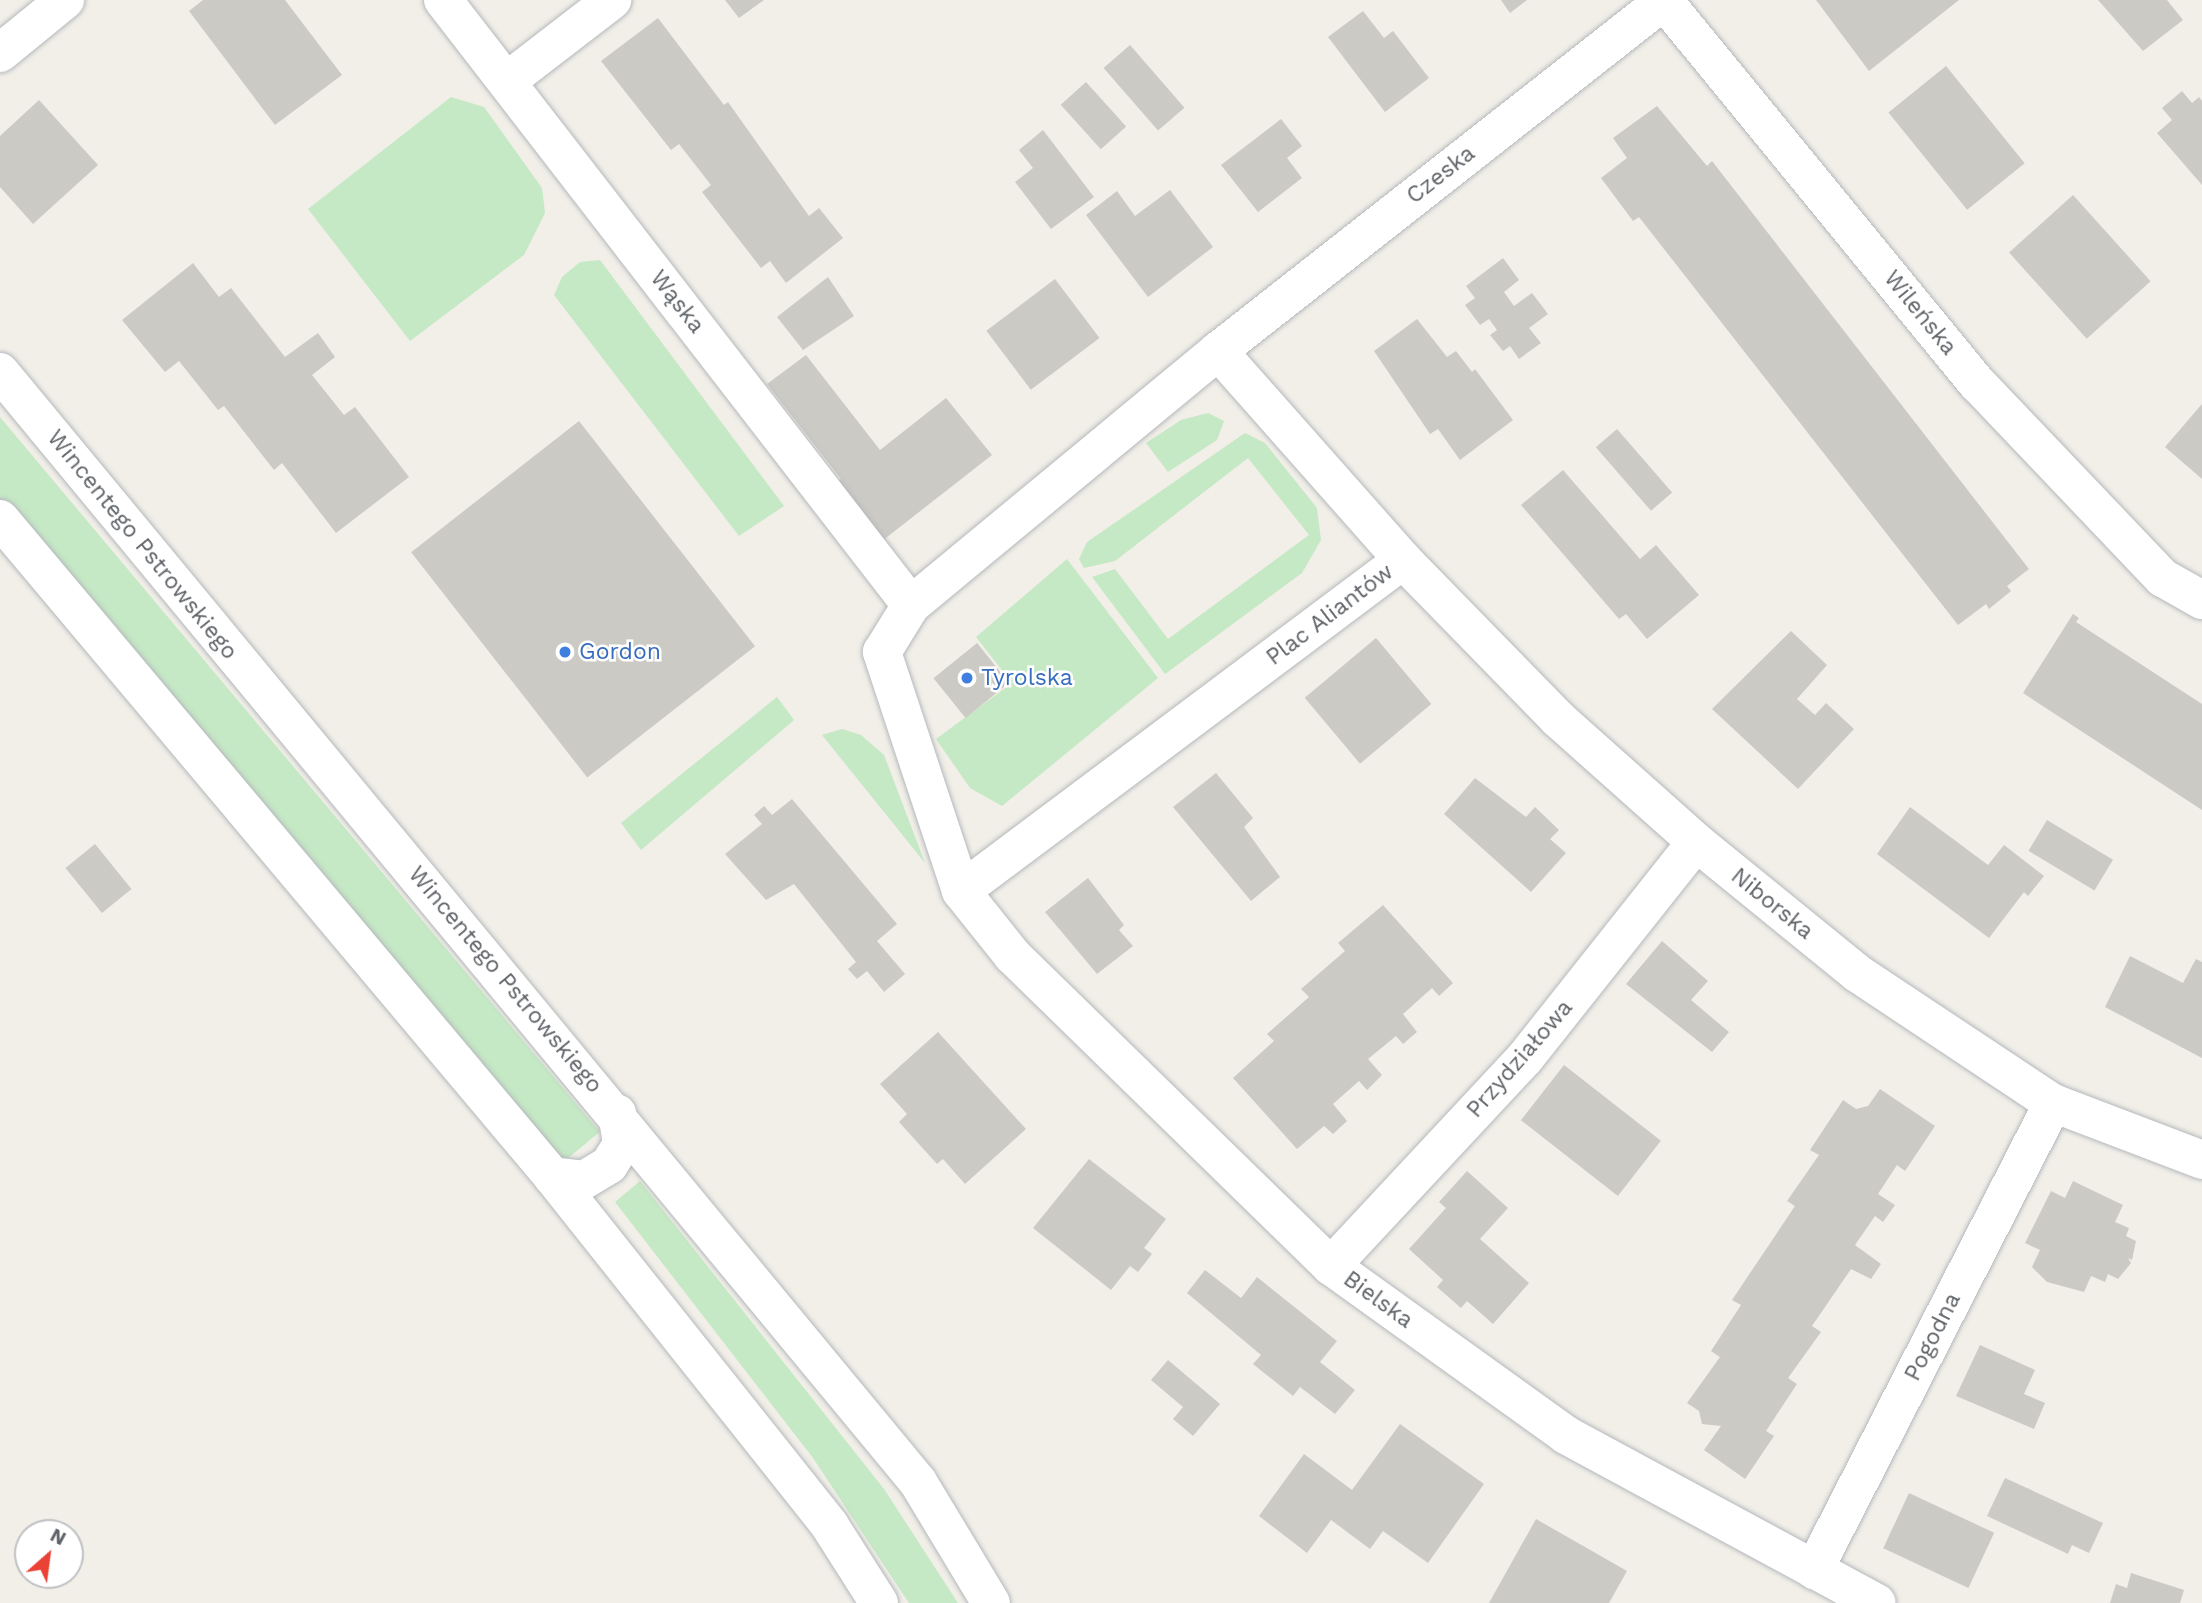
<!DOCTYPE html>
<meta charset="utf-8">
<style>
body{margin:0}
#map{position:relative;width:2202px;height:1603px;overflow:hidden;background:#f1efe8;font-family:"Work Sans",sans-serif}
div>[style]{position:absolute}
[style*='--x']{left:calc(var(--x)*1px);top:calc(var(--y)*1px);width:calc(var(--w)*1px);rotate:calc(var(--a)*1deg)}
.green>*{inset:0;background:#c5e8c5;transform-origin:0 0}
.building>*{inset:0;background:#cccac5;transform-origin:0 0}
.roads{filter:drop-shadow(0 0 2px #b5b8bc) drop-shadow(0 0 2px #b5b8bc)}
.street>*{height:38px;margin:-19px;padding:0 19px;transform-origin:19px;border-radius:19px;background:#fff}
.secondary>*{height:38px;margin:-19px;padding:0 19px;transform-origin:19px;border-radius:19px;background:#fff}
.dots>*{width:19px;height:19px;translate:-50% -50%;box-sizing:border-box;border:4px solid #fff;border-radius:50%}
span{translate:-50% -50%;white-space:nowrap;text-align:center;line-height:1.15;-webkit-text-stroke:5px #fff;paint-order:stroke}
.street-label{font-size:23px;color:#5f6368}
.shop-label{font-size:23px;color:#366cbe}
.left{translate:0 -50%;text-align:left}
.north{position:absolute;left:14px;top:1519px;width:70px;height:70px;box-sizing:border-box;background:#fff;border:2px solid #bfc1c3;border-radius:50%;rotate:28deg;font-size:19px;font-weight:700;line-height:28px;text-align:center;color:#5f6368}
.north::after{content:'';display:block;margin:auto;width:24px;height:32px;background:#ea4335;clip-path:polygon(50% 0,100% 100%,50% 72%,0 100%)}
</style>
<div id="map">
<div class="green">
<i style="clip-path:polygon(451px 97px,484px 107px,542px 188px,545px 213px,524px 255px,410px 341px,308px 209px)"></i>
<i style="clip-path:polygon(600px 260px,784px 506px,739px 536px,554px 295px,562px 277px,580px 262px)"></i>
<i style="clip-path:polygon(1208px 413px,1224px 421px,1217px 440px,1168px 472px,1146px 443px,1181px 420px)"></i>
<i style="left:0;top:417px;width:933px;height:55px;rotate:50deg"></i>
<i style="clip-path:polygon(1245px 433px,1265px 443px,1317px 508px,1321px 540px,1302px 573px,1165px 674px,1092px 577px,1115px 569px,1168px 639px,1309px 535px,1248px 458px,1115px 561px,1084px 568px,1079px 559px,1087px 542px)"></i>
<i style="clip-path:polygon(1067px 559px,1158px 678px,1002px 806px,970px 788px,936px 739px,1012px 683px,976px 637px)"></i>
<i style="clip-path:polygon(777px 697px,794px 720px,641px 850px,621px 823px)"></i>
<i style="clip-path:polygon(842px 729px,861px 735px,884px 755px,925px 863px,822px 735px)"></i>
<i style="clip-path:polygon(640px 1181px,884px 1489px,958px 1603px,909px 1603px,813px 1458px,615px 1202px)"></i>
</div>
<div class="building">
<i style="clip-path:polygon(203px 0,285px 0,342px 75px,275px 125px,189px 11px)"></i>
<i style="clip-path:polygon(725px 0,764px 0,739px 18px)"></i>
<i style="clip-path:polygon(1501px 0,1527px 0,1510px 13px)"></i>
<i style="clip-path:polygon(1816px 0,1959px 0,1869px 71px)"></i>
<i style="clip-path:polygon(2098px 0,2167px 0,2183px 20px,2143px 51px)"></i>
<i style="clip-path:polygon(1363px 11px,1384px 38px,1393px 31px,1429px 78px,1385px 112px,1328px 37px)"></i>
<i style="clip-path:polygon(658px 18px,724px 105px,728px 102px,809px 216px,819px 208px,843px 238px,786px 283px,770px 261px,761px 268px,702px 192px,711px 185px,679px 144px,671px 150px,601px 61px)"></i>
<i style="left:1130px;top:45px;width:83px;height:35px;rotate:49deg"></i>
<i style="left:1946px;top:66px;width:125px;height:74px;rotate:51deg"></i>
<i style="left:1086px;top:82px;width:60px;height:34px;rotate:48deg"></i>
<i style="clip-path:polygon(2182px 91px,2192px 103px,2199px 97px,2202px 101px,2202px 185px,2157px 133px,2172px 120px,2162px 108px)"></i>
<i style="clip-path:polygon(39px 100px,98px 165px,33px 224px,0 187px,0 136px)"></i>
<i style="clip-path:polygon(1657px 106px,1707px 166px,1712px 161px,2029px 569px,2007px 586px,2011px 591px,1989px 609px,1986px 604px,1958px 625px,1639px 217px,1633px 221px,1601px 178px,1627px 158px,1613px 138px)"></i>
<i style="clip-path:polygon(1281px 119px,1302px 146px,1287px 158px,1302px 178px,1258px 212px,1221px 165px)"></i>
<i style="clip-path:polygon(1043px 130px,1094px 197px,1051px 229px,1015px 182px,1033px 168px,1019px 150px)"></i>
<i style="clip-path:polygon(1170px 190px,1213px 247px,1148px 297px,1086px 215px,1117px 191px,1135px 216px)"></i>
<i style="left:2073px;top:195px;width:116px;height:86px;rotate:48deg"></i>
<i style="clip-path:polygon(1503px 258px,1519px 280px,1504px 292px,1514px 306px,1532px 293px,1548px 314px,1529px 328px,1541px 343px,1519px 359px,1510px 346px,1503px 351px,1490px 335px,1497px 330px,1489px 319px,1480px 325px,1465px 305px,1475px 298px,1466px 286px)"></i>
<i style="clip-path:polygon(193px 263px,219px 297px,231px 288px,285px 357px,318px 333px,335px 357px,312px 375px,344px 415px,355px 407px,409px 477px,336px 533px,282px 463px,274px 470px,224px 406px,218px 410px,179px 361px,165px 372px,122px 320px)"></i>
<i style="clip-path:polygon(828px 277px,854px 316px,803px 350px,777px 317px)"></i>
<i style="left:1055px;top:279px;width:74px;height:86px;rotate:53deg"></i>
<i style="clip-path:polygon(1417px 319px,1447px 357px,1456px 351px,1472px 372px,1475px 369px,1513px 420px,1460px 460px,1438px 429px,1430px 434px,1374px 351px)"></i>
<i style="clip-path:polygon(806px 355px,880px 450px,946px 398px,992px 455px,882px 541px,836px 483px,841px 479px,767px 384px)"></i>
<i style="clip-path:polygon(2202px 404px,2202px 479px,2165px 447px)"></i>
<i style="left:579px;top:421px;width:286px;height:213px;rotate:52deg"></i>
<i style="left:1617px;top:429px;width:84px;height:28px;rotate:49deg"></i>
<i style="clip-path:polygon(1563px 470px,1640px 559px,1656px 545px,1699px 595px,1647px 639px,1626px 614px,1619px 619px,1521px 505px)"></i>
<i style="clip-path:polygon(2073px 614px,2079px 618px,2076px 622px,2202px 704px,2202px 810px,2023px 693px)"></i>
<i style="clip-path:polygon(1791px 631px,1827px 665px,1797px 699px,1815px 715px,1826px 703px,1854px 729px,1798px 789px,1712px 709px)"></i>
<i style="left:1376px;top:638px;width:86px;height:93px;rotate:50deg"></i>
<i style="left:977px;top:643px;width:51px;height:56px;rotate:51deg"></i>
<i style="clip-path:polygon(1216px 773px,1253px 818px,1244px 827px,1280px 877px,1251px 901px,1173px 807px)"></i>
<i style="clip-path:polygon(1475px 778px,1526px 817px,1535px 807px,1559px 830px,1550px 839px,1566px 853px,1531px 892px,1444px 814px)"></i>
<i style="clip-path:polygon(792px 799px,897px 924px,877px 941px,905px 974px,884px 992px,867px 971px,857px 979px,848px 969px,856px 962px,794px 884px,766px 900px,725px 854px,762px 824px,754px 815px,764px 806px,772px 815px)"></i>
<i style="clip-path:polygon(1910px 807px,1988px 865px,2004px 845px,2044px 876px,2028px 896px,2024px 892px,1989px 938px,1877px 854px)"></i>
<i style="left:2047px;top:820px;width:77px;height:36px;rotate:31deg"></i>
<i style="left:95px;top:844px;width:58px;height:38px;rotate:51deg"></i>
<i style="clip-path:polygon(1088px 878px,1124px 925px,1119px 930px,1133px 946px,1097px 974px,1045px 912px)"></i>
<i style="clip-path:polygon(1383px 905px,1453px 983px,1439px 996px,1432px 988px,1403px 1014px,1417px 1032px,1403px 1044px,1396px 1036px,1368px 1059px,1382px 1075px,1367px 1090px,1359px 1081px,1333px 1104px,1347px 1121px,1333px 1134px,1324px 1126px,1297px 1149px,1233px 1078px,1274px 1041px,1267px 1034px,1309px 997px,1301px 989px,1345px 951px,1338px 943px)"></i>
<i style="clip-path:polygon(1662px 941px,1708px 981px,1691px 1000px,1729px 1032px,1712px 1052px,1626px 984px)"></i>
<i style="clip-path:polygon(2130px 956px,2183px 983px,2196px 959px,2202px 962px,2202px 1058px,2105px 1007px)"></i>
<i style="clip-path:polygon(938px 1032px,1026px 1129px,965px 1184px,943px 1159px,937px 1164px,899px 1122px,907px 1114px,880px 1084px)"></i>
<i style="left:1564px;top:1065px;width:123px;height:70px;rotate:38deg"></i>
<i style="clip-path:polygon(1880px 1089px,1935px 1126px,1905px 1171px,1897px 1165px,1878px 1194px,1895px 1205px,1883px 1222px,1875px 1216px,1855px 1245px,1881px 1264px,1871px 1279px,1851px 1269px,1812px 1326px,1821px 1332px,1788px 1378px,1797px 1384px,1766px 1431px,1774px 1436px,1745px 1479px,1704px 1450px,1721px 1426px,1702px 1424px,1699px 1411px,1687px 1403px,1720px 1357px,1711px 1351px,1741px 1305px,1732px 1300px,1795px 1206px,1787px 1201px,1819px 1155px,1810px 1150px,1843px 1100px,1856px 1109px,1868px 1106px)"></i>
<i style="clip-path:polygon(1089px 1159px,1166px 1219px,1144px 1248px,1152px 1254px,1138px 1272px,1130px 1266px,1111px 1290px,1033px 1228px)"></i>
<i style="clip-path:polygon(1467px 1171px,1508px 1208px,1480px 1239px,1529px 1283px,1493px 1324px,1467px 1301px,1461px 1308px,1437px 1287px,1443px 1280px,1409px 1249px,1446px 1208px,1439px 1202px)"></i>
<i style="clip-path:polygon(2073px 1181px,2123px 1205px,2115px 1222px,2129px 1228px,2126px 1236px,2136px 1241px,2132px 1260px,2128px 1258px,2131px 1263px,2118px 1279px,2108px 1274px,2105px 1282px,2091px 1276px,2084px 1292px,2047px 1282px,2032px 1267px,2040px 1250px,2025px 1243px,2051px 1191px,2065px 1198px)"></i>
<i style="clip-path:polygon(1205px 1270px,1241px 1298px,1257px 1277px,1337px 1341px,1320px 1362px,1355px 1390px,1335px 1414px,1300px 1387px,1293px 1396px,1253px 1364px,1261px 1355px,1187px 1293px)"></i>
<i style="clip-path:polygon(1980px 1345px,2035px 1370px,2024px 1394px,2045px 1403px,2034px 1429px,1956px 1396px)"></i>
<i style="clip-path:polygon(1168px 1360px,1220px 1404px,1193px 1436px,1173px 1419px,1183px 1407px,1151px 1380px)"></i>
<i style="clip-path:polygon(1400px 1424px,1484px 1484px,1428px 1563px,1383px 1531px,1370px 1549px,1331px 1520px,1307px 1553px,1259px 1516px,1304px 1454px,1352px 1490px)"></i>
<i style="clip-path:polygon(2005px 1478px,2103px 1523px,2089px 1553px,2072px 1545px,2068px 1554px,1987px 1516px)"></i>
<i style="left:1909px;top:1493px;width:94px;height:61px;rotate:25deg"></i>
<i style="clip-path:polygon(1536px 1519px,1627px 1571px,1609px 1603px,1489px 1603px)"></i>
<i style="clip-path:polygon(2131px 1573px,2184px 1590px,2180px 1603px,2110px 1603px,2116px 1584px,2127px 1588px)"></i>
</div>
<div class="roads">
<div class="street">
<i style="--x:443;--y:0;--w:765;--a:52.28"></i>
<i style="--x:1664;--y:1;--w:495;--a:50.7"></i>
<i style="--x:1978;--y:384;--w:268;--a:46.4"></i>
<i style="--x:2163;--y:578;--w:45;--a:29.4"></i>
<i style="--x:0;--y:53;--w:84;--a:-39.2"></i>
<i style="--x:507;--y:81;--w:133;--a:-37.6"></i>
<i style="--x:1218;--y:351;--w:279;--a:48.5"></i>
<i style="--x:1403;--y:560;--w:552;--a:143.17"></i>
<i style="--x:961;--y:891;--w:252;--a:-108.3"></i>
<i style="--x:882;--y:652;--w:55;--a:-58.3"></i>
<i style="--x:911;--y:605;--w:398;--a:-39.6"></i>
<i style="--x:1218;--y:351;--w:568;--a:-38.14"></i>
<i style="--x:1403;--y:560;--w:221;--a:45.7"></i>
<i style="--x:1557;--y:718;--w:186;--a:41.7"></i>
<i style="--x:1696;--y:842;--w:208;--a:39.1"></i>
<i style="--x:1857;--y:973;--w:235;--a:33.6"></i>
<i style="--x:2053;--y:1103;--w:160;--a:20.9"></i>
<i style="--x:961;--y:891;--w:82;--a:51.4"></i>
<i style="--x:1012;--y:955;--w:446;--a:44.3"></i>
<i style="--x:1331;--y:1266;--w:289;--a:35.7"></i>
<i style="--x:1566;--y:1435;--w:353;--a:28.4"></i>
<i style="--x:1331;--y:1266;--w:284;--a:-47"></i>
<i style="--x:1525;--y:1058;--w:275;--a:-51.6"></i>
<i style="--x:1814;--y:1570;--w:525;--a:-62.9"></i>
</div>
<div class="secondary">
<i style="--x:0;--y:372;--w:1440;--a:50.41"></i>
<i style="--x:918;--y:1482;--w:141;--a:58.9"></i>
<i style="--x:0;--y:519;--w:858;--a:49.96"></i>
<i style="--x:552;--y:1176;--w:447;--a:51.5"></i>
<i style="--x:830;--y:1526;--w:91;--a:57.5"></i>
<i style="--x:552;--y:1176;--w:32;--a:7"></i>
<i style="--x:584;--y:1180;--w:29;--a:-31"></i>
<i style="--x:609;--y:1165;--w:25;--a:-58"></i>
<i style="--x:622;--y:1144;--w:31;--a:-99"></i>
</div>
</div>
<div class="dots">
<i style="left:565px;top:652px;background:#3f7fe0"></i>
<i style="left:967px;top:678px;background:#3f7fe0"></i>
</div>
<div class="street-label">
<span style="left:1441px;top:175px;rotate:-38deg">Czeska</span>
<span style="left:677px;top:302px;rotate:52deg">Wąska</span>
<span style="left:1920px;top:313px;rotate:51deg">Wileńska</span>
<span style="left:142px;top:545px;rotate:51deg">Wincentego Pstrowskiego</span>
<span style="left:1330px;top:615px;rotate:-37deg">Plac Aliantów</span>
<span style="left:1772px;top:904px;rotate:39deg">Niborska</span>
<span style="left:505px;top:980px;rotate:50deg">Wincentego Pstrowskiego</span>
<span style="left:1520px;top:1059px;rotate:-49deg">Przydziałowa</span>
<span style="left:1378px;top:1300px;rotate:36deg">Bielska</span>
<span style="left:1933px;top:1337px;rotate:-63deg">Pogodna</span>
</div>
<div class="shop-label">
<span class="left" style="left:579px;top:652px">Gordon</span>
<span class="left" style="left:981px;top:678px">Tyrolska</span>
</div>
<div class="north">N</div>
</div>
